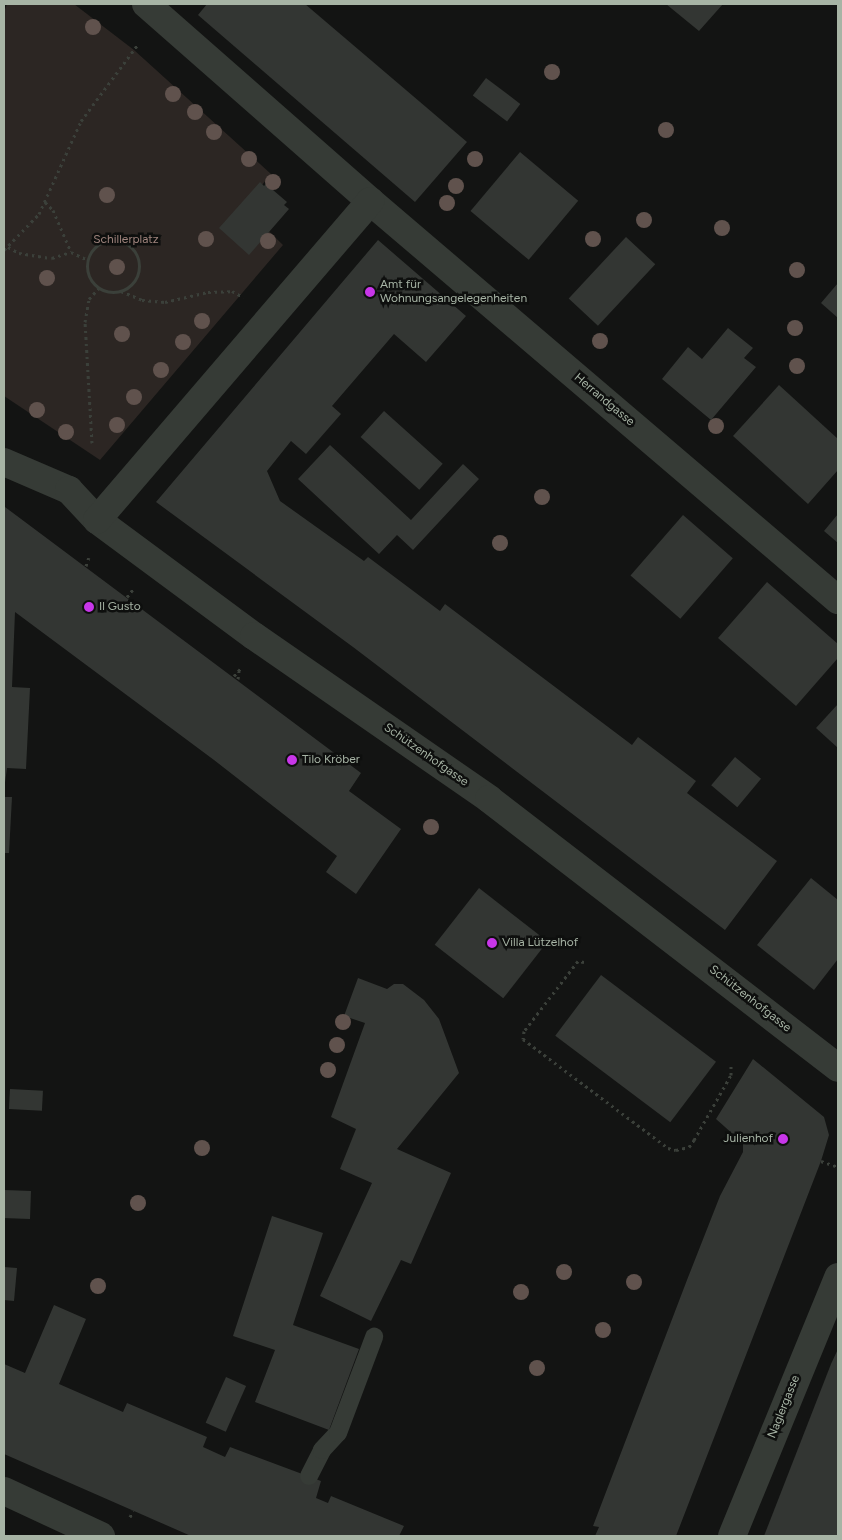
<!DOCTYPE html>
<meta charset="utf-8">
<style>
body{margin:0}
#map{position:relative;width:842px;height:1540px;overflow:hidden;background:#131413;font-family:Figtree,sans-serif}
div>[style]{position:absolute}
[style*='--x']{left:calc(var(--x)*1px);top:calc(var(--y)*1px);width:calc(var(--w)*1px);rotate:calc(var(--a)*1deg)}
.green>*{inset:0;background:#2c2623}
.building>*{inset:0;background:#333633;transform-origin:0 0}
.path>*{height:3px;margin-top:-1.5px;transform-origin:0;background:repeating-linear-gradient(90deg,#3b403a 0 2.5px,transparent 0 6.5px)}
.path>.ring{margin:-1.5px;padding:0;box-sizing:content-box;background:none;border:3px solid #3b403a;border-radius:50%}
.service>*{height:18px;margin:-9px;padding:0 9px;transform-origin:9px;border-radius:9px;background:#363b36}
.minor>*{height:28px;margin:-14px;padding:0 14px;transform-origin:14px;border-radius:14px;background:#363b36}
.trees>*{width:16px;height:16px;margin:-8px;border-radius:50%;background:#60524d}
.dots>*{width:14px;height:14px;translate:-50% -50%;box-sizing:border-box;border:2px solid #0e0f0e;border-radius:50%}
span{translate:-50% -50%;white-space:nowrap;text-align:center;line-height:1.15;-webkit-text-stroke:5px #0e0f0e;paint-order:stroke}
.park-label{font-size:12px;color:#9f847d}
.poi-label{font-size:12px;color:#a7b4a5}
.left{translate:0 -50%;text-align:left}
.right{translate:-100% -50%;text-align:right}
.street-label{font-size:12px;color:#a7b4a5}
.frame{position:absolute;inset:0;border:5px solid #a7b4a5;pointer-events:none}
</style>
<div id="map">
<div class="green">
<i style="clip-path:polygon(7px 4px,74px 4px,134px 50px,271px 174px,244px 207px,283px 245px,100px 460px,4px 396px,4px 12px)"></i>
</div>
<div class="building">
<i style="clip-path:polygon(207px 4px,305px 4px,467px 142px,415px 202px,198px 15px)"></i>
<i style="clip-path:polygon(666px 4px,723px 4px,699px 31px)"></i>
<i style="left:486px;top:78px;width:43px;height:22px;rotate:37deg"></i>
<i style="left:520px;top:152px;width:76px;height:77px;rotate:40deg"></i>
<i style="clip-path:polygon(260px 182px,264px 186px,266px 184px,287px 202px,284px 205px,289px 209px,249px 255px,219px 228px)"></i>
<i style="left:626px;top:237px;width:40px;height:84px;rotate:43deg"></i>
<i style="clip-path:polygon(378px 240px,466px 316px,426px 362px,394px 334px,332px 406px,341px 414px,306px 454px,291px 441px,267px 471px,280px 501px,364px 561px,368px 557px,440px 611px,445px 604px,632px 745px,638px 737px,696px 781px,687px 793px,777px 861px,725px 930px,353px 647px,156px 502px)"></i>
<i style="clip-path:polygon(838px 283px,838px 318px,821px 303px)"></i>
<i style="clip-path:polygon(728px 328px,753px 348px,744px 358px,756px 367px,711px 420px,662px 379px,688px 347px,702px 359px)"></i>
<i style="clip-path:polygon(779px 385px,838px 439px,838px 470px,808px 504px,733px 436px)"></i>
<i style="left:384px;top:411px;width:79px;height:35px;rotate:42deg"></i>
<i style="clip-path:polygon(330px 445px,411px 520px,463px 464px,479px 479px,413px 550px,397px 535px,379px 554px,298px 479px)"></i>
<i style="clip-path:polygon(5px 507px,361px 773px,349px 791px,401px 829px,356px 894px,326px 872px,337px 856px,214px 760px,15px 612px,12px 687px,30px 688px,26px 769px,7px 768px,4px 790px)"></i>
<i style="clip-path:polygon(838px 514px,838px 543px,824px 531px)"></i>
<i style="left:683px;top:515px;width:66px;height:80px;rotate:41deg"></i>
<i style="clip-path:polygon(767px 582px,838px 644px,838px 658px,796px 706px,718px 638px)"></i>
<i style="clip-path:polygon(838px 704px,838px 748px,816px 728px)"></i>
<i style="left:735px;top:757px;width:34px;height:37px;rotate:40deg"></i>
<i style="clip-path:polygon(4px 797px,12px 797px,9px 853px,4px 853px)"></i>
<i style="clip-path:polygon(811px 878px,838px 900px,838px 959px,814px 990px,757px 945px)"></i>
<i style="left:479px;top:888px;width:87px;height:72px;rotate:38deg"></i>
<i style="left:601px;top:975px;width:144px;height:76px;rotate:37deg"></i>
<i style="clip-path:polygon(358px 978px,387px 989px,394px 984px,403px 984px,424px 1000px,439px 1019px,459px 1073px,397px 1149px,451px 1173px,411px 1264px,401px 1260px,371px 1321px,320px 1296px,372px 1183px,340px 1169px,356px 1129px,331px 1117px,365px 1023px,344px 1016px)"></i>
<i style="clip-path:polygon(753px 1059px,824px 1117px,829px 1135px,821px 1161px,676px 1536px,595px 1536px,599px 1527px,593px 1526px,687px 1280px,720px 1196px,743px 1152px,743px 1143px,716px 1119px)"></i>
<i style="left:10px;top:1089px;width:33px;height:20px;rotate:3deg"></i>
<i style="left:4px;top:1190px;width:27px;height:28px;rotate:2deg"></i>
<i style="clip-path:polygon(272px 1216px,323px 1233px,293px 1325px,359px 1349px,329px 1430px,255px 1402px,275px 1350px,233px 1336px)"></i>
<i style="clip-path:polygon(4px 1267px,17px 1268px,14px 1301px,4px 1300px)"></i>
<i style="clip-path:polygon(54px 1305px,86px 1319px,59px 1384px,123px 1412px,127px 1403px,207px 1437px,203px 1447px,225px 1457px,230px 1447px,321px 1481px,316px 1498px,328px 1503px,331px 1496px,404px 1526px,399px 1536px,191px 1536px,4px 1454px,4px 1364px,25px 1373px)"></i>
<i style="clip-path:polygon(838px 1349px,838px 1536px,764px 1536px,831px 1364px)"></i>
<i style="left:226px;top:1377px;width:22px;height:50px;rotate:24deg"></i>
</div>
<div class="path">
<i style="--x:45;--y:202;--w:11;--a:45"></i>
<i style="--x:53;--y:210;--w:46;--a:66.8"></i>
<i style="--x:71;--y:252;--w:19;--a:25"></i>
<i class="ring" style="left:87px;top:240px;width:49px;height:49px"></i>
<i style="--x:8;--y:247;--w:13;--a:29"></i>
<i style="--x:19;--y:253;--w:33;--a:9"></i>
<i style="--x:52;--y:258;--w:20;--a:-18"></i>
<i style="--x:4;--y:250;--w:50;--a:-45.8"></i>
<i style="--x:39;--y:214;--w:102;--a:-65.7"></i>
<i style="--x:81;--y:121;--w:97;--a:-53.4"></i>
<i style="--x:121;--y:291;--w:23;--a:23"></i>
<i style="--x:142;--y:300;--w:23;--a:5"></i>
<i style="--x:165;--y:302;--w:44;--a:-13.1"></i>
<i style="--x:208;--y:292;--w:24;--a:-2"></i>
<i style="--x:232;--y:291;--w:13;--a:29"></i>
<i style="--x:92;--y:443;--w:121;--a:-93.3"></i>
<i style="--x:85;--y:322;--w:23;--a:-80"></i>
<i style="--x:89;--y:299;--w:15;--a:-48"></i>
<i style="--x:86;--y:566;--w:9;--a:-72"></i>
<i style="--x:127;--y:597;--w:11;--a:-52"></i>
<i style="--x:234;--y:676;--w:11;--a:-49"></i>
<i style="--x:238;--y:679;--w:8;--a:-83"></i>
<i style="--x:584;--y:962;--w:6;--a:-171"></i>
<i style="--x:578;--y:961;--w:88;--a:127.6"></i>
<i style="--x:524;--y:1031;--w:8;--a:97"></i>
<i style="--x:523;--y:1039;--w:181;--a:36.9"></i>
<i style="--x:668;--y:1148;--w:8;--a:14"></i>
<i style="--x:676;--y:1150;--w:13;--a:-13"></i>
<i style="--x:689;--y:1147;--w:9;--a:-54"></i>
<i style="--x:694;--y:1140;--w:75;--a:-60.4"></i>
<i style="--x:731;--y:1075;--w:11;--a:-90"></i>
<i style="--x:821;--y:1161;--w:18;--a:19"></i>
<i style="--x:130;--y:1517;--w:7;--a:-63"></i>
</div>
<div class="service">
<i style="--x:309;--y:1476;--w:29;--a:-63"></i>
<i style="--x:322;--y:1450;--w:23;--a:-47"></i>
<i style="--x:338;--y:1433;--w:103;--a:-69.4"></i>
</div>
<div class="minor">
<i style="--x:146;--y:4;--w:298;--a:41.3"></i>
<i style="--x:370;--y:201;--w:615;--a:40.45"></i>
<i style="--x:4;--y:462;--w:71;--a:23.3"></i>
<i style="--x:69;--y:490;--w:41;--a:47"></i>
<i style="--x:97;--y:520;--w:195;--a:36.5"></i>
<i style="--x:254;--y:636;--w:286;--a:34.7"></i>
<i style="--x:489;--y:799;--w:441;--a:37.6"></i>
<i style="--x:97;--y:520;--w:420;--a:-49.4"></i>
<i style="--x:4;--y:1491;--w:107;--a:24.9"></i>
<i style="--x:732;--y:1536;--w:280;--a:-67.7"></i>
</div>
<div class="trees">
<i style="left:93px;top:27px"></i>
<i style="left:552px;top:72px"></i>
<i style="left:173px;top:94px"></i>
<i style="left:195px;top:112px"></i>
<i style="left:666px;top:130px"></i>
<i style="left:214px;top:132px"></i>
<i style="left:249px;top:159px"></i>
<i style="left:475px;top:159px"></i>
<i style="left:273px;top:182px"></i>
<i style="left:456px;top:186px"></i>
<i style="left:107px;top:195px"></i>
<i style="left:447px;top:203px"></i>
<i style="left:644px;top:220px"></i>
<i style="left:722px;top:228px"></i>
<i style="left:206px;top:239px"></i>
<i style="left:593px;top:239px"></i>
<i style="left:268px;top:241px"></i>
<i style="left:117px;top:267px"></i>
<i style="left:797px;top:270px"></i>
<i style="left:47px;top:278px"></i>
<i style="left:202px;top:321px"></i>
<i style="left:795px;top:328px"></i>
<i style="left:122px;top:334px"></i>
<i style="left:600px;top:341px"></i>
<i style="left:183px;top:342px"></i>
<i style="left:797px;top:366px"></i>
<i style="left:161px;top:370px"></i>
<i style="left:134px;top:397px"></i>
<i style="left:37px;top:410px"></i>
<i style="left:117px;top:425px"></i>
<i style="left:716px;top:426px"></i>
<i style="left:66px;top:432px"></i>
<i style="left:542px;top:497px"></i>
<i style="left:500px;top:543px"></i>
<i style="left:431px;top:827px"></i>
<i style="left:343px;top:1022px"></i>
<i style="left:337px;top:1045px"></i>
<i style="left:328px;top:1070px"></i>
<i style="left:202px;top:1148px"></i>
<i style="left:138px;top:1203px"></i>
<i style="left:564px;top:1272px"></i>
<i style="left:634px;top:1282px"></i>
<i style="left:98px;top:1286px"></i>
<i style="left:521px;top:1292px"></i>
<i style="left:603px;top:1330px"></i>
<i style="left:537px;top:1368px"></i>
</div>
<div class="dots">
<i style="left:370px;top:292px;background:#c836e9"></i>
<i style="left:89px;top:607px;background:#c836e9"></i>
<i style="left:292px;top:760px;background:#c836e9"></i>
<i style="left:492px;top:943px;background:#c836e9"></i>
<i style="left:783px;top:1139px;background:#c836e9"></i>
</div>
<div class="park-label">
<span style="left:126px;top:240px">Schillerplatz</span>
</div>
<div class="poi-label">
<span class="left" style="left:380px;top:292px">Amt für<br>Wohnungsangelegenheiten</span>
<span class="left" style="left:99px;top:607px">Il Gusto</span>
<span class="left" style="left:302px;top:760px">Tilo Kröber</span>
<span class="left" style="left:502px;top:943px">Villa Lützelhof</span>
<span class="right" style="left:773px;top:1139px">Julienhof</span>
</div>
<div class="street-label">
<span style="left:604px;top:400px;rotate:40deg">Herrandgasse</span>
<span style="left:426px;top:755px;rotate:35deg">Schützenhofgasse</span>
<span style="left:750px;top:999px;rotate:38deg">Schützenhofgasse</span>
<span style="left:784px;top:1407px;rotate:-68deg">Naglergasse</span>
</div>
<div class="frame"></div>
</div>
